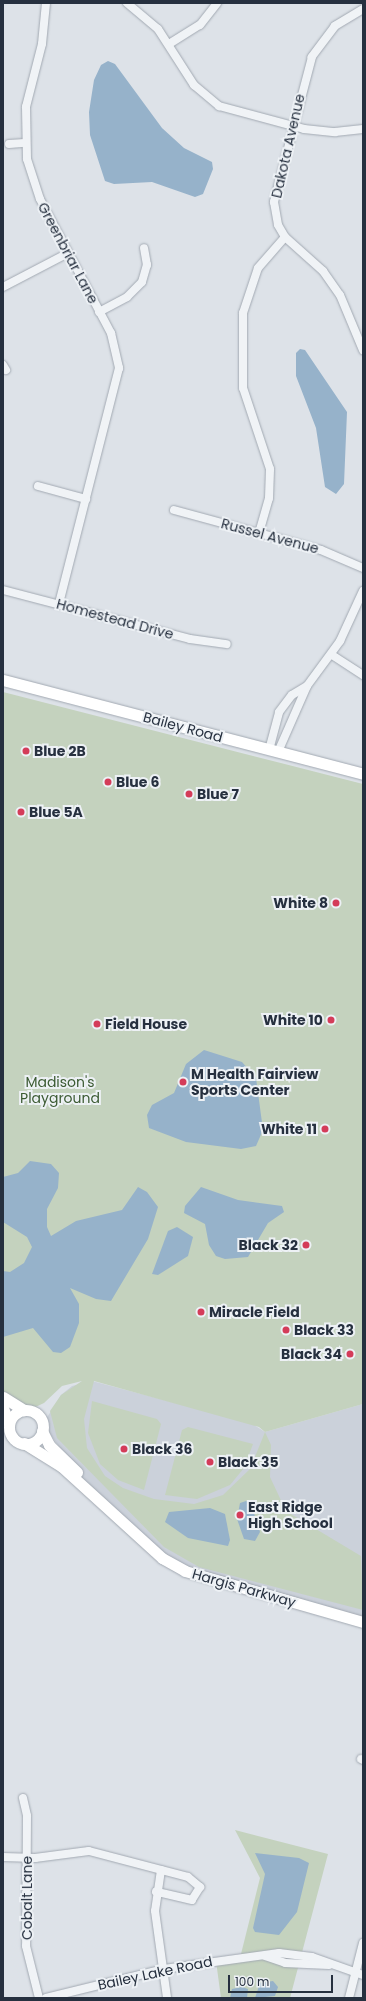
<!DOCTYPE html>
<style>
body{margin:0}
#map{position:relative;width:366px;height:2001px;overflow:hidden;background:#dde2e8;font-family:Poppins,sans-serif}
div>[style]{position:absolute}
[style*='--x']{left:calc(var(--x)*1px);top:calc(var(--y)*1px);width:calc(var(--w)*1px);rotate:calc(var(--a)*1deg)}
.built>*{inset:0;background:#cbd1da}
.green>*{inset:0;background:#c4d2be}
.water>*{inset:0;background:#96b2ca}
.roads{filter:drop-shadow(0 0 1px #a2a9b2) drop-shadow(0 0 1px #a2a9b2)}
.street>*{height:8px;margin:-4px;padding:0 4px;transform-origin:4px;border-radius:4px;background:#f0f3f6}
.secondary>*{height:11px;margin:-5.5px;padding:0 5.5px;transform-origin:5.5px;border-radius:5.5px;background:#fff}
.secondary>.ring{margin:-5.5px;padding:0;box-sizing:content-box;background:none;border:11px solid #fff;border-radius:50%}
.dots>*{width:11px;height:11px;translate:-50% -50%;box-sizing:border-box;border:2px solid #edf1f5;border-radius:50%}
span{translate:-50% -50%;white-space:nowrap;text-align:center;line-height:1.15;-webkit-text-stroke:4px #edf1f5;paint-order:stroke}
.street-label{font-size:14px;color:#26303f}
.poi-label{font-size:14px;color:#26303f;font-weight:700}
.left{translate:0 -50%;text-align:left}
.right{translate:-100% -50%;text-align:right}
.park-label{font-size:14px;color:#3c5b33}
.frame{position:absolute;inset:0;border:4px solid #26303f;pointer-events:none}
.scale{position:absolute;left:228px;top:1975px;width:105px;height:18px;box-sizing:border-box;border:2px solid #26303f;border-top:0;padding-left:5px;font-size:12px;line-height:14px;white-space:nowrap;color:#26303f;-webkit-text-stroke:3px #edf1f5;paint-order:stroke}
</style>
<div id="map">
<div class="built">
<i style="clip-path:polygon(92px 1381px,251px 1423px,265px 1432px,363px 1404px,363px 1619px,185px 1571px,90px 1490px,43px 1424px,61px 1395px,72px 1386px)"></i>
</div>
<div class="green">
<i style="clip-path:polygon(evenodd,3px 692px,363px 784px,363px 1404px,265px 1432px,271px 1445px,270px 1477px,286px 1511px,361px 1556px,363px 1610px,199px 1567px,164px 1547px,57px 1438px,50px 1411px,61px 1395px,82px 1381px,62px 1386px,44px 1403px,29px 1410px,3px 1397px,3px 692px,94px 1381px,259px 1427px,265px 1432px,250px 1469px,223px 1495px,194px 1504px,154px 1499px,123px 1488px,105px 1476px,87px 1448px,84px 1419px,94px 1381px)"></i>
<i style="clip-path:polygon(92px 1401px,157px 1419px,161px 1424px,144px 1490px,118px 1480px,100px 1464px,88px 1433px)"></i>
<i style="clip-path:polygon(188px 1427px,253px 1444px,244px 1468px,230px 1485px,197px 1499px,165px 1495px,182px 1430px)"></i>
<i style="clip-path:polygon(235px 1830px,328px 1854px,290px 1998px,221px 1998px,216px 1961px,240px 1958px,260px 1878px)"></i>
</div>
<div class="water">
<i style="clip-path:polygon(108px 61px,115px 64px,162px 128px,184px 148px,212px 162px,213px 169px,203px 194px,195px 197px,152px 182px,114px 184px,105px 181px,90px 135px,89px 112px,94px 80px,101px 65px)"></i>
<i style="clip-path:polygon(300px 349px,305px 350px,347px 412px,344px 484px,336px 494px,325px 487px,316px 428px,296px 376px,296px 353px)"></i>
<i style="clip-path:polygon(204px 1050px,242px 1062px,256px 1078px,263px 1130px,256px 1146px,241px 1149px,186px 1142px,149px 1128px,147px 1115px,152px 1105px,174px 1093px,186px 1064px)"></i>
<i style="clip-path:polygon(30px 1161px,51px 1164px,59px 1173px,58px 1188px,47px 1209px,47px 1227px,51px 1236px,76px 1221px,122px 1210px,138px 1187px,147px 1192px,158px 1207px,148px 1239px,111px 1301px,96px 1299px,70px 1288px,79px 1304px,79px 1323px,70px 1347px,61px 1353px,53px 1352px,33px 1328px,3px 1337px,3px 1271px,10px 1272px,24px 1263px,32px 1247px,27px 1237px,3px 1222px,3px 1177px,18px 1173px)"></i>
<i style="clip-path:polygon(201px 1187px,238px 1200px,282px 1206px,284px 1212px,268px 1223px,248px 1257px,225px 1259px,216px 1256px,209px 1245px,205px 1224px,184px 1213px,185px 1206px)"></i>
<i style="clip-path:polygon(177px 1227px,193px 1237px,188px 1256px,158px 1275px,152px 1274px,168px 1231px)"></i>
<i style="clip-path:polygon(246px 1501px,251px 1504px,260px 1532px,255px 1541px,244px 1539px,237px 1519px,240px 1503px)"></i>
<i style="clip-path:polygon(210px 1508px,225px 1514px,230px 1540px,228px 1546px,188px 1538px,165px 1522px,169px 1512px)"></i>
<i style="clip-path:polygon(255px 1853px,299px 1858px,309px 1863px,297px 1912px,279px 1935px,255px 1932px,253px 1928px,265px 1874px)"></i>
<i style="clip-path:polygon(273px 1981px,278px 1987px,275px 1996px,255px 1998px,260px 1983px)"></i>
<i style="clip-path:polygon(242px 1987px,248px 1989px,247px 1998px,230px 1998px,232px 1989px)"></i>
</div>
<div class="roads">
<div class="street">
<i style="--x:46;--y:3;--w:41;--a:95.6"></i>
<i style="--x:42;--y:44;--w:65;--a:104.3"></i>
<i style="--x:26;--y:107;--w:52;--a:88.9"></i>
<i style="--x:27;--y:159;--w:42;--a:72"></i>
<i style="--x:40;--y:199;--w:152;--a:62.1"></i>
<i style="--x:111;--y:333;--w:36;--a:77"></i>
<i style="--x:119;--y:368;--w:244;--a:104.3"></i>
<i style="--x:127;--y:3;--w:40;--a:40"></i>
<i style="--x:158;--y:29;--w:67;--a:57.3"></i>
<i style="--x:194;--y:85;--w:33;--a:40"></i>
<i style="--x:219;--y:106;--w:88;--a:15.1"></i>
<i style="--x:304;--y:129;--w:31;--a:6"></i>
<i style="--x:335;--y:132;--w:28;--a:-6"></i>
<i style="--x:363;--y:9;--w:33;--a:149"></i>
<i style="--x:335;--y:26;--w:39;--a:127"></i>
<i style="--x:312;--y:57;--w:150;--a:104.7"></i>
<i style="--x:274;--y:202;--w:23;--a:80"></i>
<i style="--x:278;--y:225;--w:14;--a:60"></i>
<i style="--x:285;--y:237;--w:51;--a:41.8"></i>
<i style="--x:323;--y:271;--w:29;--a:55"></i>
<i style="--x:340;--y:295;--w:60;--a:67.3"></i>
<i style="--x:169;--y:44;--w:36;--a:-32"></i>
<i style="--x:200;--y:25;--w:28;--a:-52"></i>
<i style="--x:9;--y:144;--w:16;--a:-4"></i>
<i style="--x:3;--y:287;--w:73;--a:-27.6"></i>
<i style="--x:99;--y:312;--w:32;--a:-28"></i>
<i style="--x:127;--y:297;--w:21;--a:-45"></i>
<i style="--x:142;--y:282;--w:18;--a:-74"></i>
<i style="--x:147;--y:265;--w:17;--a:-100"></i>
<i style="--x:3;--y:365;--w:6;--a:59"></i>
<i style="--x:38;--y:486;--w:50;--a:15.2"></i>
<i style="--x:174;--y:510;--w:152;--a:15.2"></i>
<i style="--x:321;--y:550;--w:46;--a:23.2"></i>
<i style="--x:259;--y:533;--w:36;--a:-74"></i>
<i style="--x:269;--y:498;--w:29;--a:-88"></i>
<i style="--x:270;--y:469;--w:85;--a:-108.4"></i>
<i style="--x:243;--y:388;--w:75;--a:-90"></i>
<i style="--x:243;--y:313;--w:47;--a:-71.6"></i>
<i style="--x:258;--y:268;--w:41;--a:-48.9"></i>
<i style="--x:3;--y:590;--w:193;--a:14.7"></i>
<i style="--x:190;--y:639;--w:37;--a:8"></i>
<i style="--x:332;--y:655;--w:37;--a:33"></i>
<i style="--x:269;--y:750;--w:39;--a:-75"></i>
<i style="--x:279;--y:712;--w:21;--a:-53"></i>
<i style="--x:292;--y:695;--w:17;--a:-31"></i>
<i style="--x:278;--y:752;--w:72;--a:-66.3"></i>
<i style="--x:307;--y:686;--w:56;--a:-53.7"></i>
<i style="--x:340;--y:641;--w:55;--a:-65.3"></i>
<i style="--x:361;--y:1759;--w:2;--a:27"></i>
<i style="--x:23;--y:1798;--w:18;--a:77"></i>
<i style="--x:27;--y:1816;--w:130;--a:90.4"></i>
<i style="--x:26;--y:1946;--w:54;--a:76"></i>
<i style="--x:3;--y:1857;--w:32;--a:2"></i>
<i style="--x:35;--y:1858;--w:54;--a:-7.4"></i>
<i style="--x:89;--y:1851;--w:102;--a:14.7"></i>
<i style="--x:188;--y:1877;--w:16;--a:40"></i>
<i style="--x:200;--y:1887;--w:15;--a:122"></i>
<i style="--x:192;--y:1900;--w:37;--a:-167"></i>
<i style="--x:161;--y:1870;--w:41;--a:98.3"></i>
<i style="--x:155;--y:1911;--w:88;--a:82.1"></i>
<i style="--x:265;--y:1956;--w:21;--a:19"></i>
<i style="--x:285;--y:1963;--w:44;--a:2.6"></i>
<i style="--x:46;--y:1998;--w:122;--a:-13.8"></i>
<i style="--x:164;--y:1969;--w:116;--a:-7.9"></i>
<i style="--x:279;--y:1953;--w:33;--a:7"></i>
<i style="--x:312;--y:1957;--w:54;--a:19.4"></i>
<i style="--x:349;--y:1998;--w:57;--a:-75.7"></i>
</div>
<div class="secondary">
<i style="--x:3;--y:680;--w:372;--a:14.6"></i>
<i style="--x:3;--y:1397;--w:25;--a:32"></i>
<i style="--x:3;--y:1408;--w:17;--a:69"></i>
<i class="ring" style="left:9px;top:1410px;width:23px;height:23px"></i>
<i style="--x:42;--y:1431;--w:16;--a:63"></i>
<i style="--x:49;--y:1445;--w:39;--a:44"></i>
<i style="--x:24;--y:1443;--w:44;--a:31.9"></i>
<i style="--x:61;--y:1466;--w:137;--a:42.3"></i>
<i style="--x:162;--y:1558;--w:26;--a:29"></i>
<i style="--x:185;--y:1571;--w:185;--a:16"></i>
</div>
</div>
<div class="dots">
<i style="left:26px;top:751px;background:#d43c59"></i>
<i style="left:108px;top:782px;background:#d43c59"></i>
<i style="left:189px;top:794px;background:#d43c59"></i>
<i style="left:21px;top:812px;background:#d43c59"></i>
<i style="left:336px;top:903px;background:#d43c59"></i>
<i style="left:331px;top:1020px;background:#d43c59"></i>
<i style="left:97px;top:1024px;background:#d43c59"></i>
<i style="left:183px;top:1082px;background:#d43c59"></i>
<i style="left:325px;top:1129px;background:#d43c59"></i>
<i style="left:306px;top:1245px;background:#d43c59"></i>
<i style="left:201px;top:1312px;background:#d43c59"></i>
<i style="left:286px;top:1330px;background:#d43c59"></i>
<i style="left:350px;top:1354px;background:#d43c59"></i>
<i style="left:124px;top:1449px;background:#d43c59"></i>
<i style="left:210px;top:1462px;background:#d43c59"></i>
<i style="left:240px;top:1515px;background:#d43c59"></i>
</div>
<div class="street-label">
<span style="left:288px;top:146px;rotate:-77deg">Dakota Avenue</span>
<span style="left:68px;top:253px;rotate:62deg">Greenbriar Lane</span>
<span style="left:270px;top:536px;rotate:15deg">Russel Avenue</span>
<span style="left:115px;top:619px;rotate:15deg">Homestead Drive</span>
<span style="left:183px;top:727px;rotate:15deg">Bailey Road</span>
<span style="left:244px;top:1588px;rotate:16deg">Hargis Parkway</span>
<span style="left:27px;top:1898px;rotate:-90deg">Cobalt Lane</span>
<span style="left:155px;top:1973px;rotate:-12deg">Bailey Lake Road</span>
</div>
<div class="poi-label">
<span class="left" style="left:34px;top:751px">Blue 2B</span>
<span class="left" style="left:116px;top:782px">Blue 6</span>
<span class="left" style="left:197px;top:794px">Blue 7</span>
<span class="left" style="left:29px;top:812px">Blue 5A</span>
<span class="right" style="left:328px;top:903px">White 8</span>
<span class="right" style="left:323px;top:1020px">White 10</span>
<span class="left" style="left:105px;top:1024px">Field House</span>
<span class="left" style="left:191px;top:1082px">M Health Fairview<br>Sports Center</span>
<span class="right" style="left:317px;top:1129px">White 11</span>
<span class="right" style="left:298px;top:1245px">Black 32</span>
<span class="left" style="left:209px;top:1312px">Miracle Field</span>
<span class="left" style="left:294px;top:1330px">Black 33</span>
<span class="right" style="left:342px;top:1354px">Black 34</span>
<span class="left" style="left:132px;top:1449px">Black 36</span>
<span class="left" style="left:218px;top:1462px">Black 35</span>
<span class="left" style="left:248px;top:1515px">East Ridge<br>High School</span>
</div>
<div class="park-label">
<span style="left:60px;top:1090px">Madison's<br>Playground</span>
</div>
<div class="frame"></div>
<div class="scale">100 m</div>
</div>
